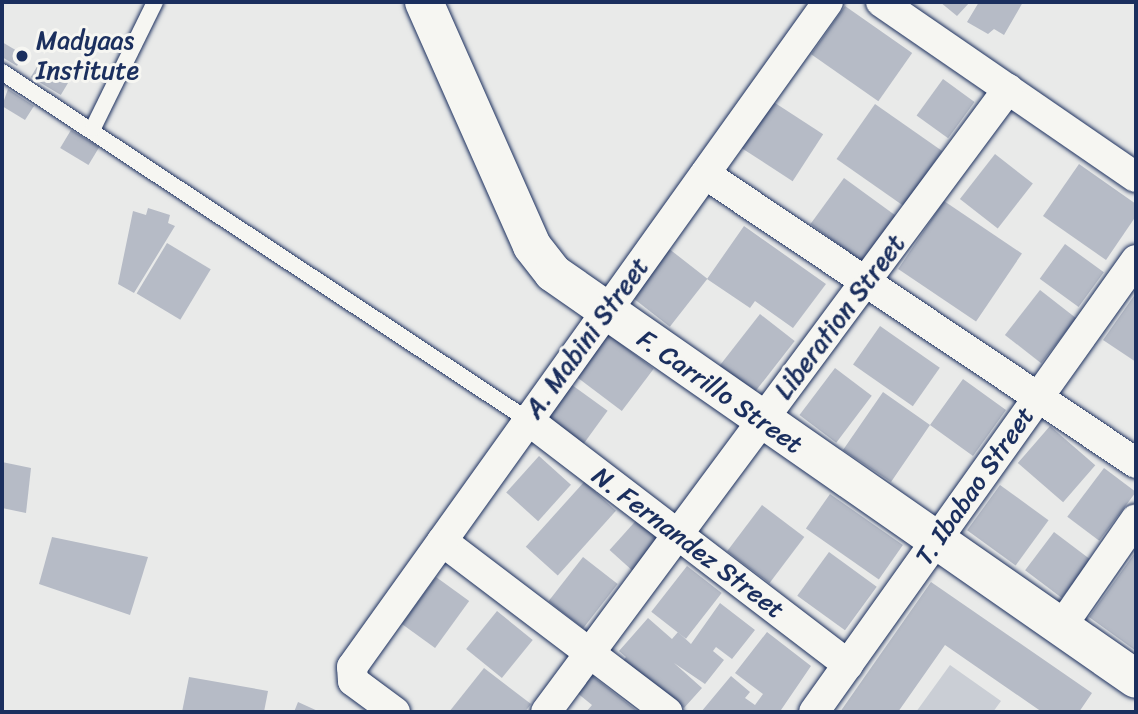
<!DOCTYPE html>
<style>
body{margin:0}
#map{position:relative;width:1138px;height:714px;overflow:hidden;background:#e9eae9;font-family:Sriracha,sans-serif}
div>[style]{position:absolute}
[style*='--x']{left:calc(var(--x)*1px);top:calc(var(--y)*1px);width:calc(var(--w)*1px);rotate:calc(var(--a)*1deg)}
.green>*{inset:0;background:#caced5}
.building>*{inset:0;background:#b6bbc6;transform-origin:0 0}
.roads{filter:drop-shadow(0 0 2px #1b2f5e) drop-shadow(0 0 2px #1b2f5e)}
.lane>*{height:16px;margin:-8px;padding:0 8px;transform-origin:8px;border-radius:8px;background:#f6f6f2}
.street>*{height:30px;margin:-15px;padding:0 15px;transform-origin:15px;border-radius:15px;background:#f6f6f2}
.secondary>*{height:38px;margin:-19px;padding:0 19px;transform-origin:19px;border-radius:19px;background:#f6f6f2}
.dots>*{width:19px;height:19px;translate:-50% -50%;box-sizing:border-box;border:4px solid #f6f6f2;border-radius:50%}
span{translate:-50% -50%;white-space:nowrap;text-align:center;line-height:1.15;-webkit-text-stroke:6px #f6f6f2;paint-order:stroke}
.poi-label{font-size:26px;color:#1b2f5e}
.left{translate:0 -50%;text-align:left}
.street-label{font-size:26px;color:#1b2f5e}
.frame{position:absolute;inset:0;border:4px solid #1b2f5e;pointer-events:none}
</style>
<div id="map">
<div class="green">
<i style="clip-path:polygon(950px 665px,1001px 701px,993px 712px,916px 712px)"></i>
</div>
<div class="building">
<i style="clip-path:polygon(940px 2px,970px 2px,957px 16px)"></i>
<i style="clip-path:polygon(979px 2px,1023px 2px,1004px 35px,994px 29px,988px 34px,967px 22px)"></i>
<i style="left:845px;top:6px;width:82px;height:59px;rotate:35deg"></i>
<i style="clip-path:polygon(2px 42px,24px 55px,17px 66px,2px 57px)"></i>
<i style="left:38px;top:65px;width:35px;height:14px;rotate:31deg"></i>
<i style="left:943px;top:79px;width:39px;height:45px;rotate:36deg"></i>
<i style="clip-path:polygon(8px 89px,34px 106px,25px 120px,2px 106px)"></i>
<i style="left:772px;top:101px;width:61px;height:56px;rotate:33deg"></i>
<i style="left:875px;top:104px;width:82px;height:67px;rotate:35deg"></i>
<i style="left:71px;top:130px;width:33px;height:21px;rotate:31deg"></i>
<i style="left:995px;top:154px;width:48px;height:57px;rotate:38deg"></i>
<i style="clip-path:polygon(1079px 164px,1136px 204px,1136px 216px,1106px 260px,1043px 216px)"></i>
<i style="left:844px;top:178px;width:67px;height:57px;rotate:36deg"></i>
<i style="left:944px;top:201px;width:94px;height:82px;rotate:34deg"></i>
<i style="clip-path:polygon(148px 208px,170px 215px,168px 223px,175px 226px,134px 293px,118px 284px,133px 211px,146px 215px)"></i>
<i style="clip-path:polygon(744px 226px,826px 284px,793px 328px,755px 301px,750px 308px,707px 279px)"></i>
<i style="left:167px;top:243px;width:51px;height:59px;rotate:31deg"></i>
<i style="left:1065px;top:244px;width:48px;height:43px;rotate:36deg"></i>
<i style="left:668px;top:248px;width:50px;height:61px;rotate:38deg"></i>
<i style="left:1040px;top:290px;width:46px;height:57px;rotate:38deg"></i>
<i style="clip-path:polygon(1136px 293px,1136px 362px,1103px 340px)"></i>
<i style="left:760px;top:314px;width:44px;height:66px;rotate:38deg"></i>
<i style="left:880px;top:326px;width:73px;height:47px;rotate:35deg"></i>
<i style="left:605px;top:332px;width:61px;height:53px;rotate:37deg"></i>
<i style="left:835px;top:368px;width:46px;height:59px;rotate:37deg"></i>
<i style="clip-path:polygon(963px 379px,1006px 410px,973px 456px,930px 425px,891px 482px,843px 450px,883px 392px,930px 425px)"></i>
<i style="left:572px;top:385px;width:44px;height:46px;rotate:36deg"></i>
<i style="left:1050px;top:426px;width:60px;height:49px;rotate:41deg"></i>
<i style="left:539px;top:456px;width:43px;height:49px;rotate:42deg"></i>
<i style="clip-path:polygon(2px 462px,31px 468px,26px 513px,2px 508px)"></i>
<i style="left:1104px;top:468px;width:40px;height:61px;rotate:37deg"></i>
<i style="left:584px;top:482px;width:43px;height:87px;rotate:42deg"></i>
<i style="left:1000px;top:485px;width:60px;height:56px;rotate:36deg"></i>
<i style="left:830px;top:494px;width:89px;height:42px;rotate:35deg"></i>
<i style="left:762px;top:505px;width:53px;height:58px;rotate:37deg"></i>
<i style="left:641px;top:515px;width:31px;height:47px;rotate:42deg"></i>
<i style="left:1054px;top:532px;width:46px;height:48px;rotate:37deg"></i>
<i style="clip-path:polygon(52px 537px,148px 557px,130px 615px,39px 584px)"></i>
<i style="left:829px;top:552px;width:59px;height:54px;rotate:36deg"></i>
<i style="clip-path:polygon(1134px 554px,1136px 555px,1136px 651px,1089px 617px)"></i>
<i style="left:583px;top:557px;width:44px;height:56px;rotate:38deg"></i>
<i style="left:687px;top:566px;width:44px;height:58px;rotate:38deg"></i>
<i style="left:436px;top:577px;width:41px;height:58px;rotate:36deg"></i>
<i style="clip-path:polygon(931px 582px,1092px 693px,1079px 712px,1042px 712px,945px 645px,898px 712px,840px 712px)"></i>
<i style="clip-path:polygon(720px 603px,755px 630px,732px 659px,716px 647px,713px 651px,724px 660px,705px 684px,674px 663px,702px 688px,684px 708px,622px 662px,626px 657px,619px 651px,648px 618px,672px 639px,678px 632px,691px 644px)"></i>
<i style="left:497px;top:611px;width:46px;height:49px;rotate:39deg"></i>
<i style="clip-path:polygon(767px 632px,811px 666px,781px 710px,701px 712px,731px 676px,750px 692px,745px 698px,755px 705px,763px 694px,735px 673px)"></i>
<i style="clip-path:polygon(484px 668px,531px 704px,525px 712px,449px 712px)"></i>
<i style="clip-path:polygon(590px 674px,636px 710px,634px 712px,586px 712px,592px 705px,576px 692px)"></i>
<i style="clip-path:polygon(189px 677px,268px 691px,264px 712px,182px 712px)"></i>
<i style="clip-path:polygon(298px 702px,320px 712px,294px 712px)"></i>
</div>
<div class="roads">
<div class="lane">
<i style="--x:2;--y:72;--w:631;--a:33.49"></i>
<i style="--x:93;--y:128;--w:140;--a:-63.8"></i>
</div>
<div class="street">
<i style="--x:881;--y:2;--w:309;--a:34.5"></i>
<i style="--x:705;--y:174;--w:519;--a:33.84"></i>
<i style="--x:528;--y:420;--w:403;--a:37.4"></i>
<i style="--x:442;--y:541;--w:283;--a:37.2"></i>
<i style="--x:1061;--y:627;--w:131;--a:-55.2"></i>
<i style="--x:395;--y:712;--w:52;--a:-143.6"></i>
<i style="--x:353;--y:681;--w:14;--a:-94"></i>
<i style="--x:352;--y:667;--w:818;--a:-54.41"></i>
<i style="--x:546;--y:712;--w:776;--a:-53.44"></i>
<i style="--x:814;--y:712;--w:555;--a:-54.53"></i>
</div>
<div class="secondary">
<i style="--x:424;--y:2;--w:267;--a:66.1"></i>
<i style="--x:532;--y:246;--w:34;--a:52"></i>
<i style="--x:553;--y:273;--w:710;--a:34.85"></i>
</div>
</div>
<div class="dots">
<i style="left:22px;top:56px;background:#1b2f5e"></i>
</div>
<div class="poi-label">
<span class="left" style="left:36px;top:56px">Madyaas<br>Institute</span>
</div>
<div class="street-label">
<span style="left:840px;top:317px;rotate:-53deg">Liberation Street</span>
<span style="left:587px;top:338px;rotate:-54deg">A. Mabini Street</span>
<span style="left:720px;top:392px;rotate:35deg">F. Carrillo Street</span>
<span style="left:975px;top:486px;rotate:-55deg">T. Ibabao Street</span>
<span style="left:688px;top:543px;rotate:37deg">N. Fernandez Street</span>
</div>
<div class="frame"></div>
</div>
